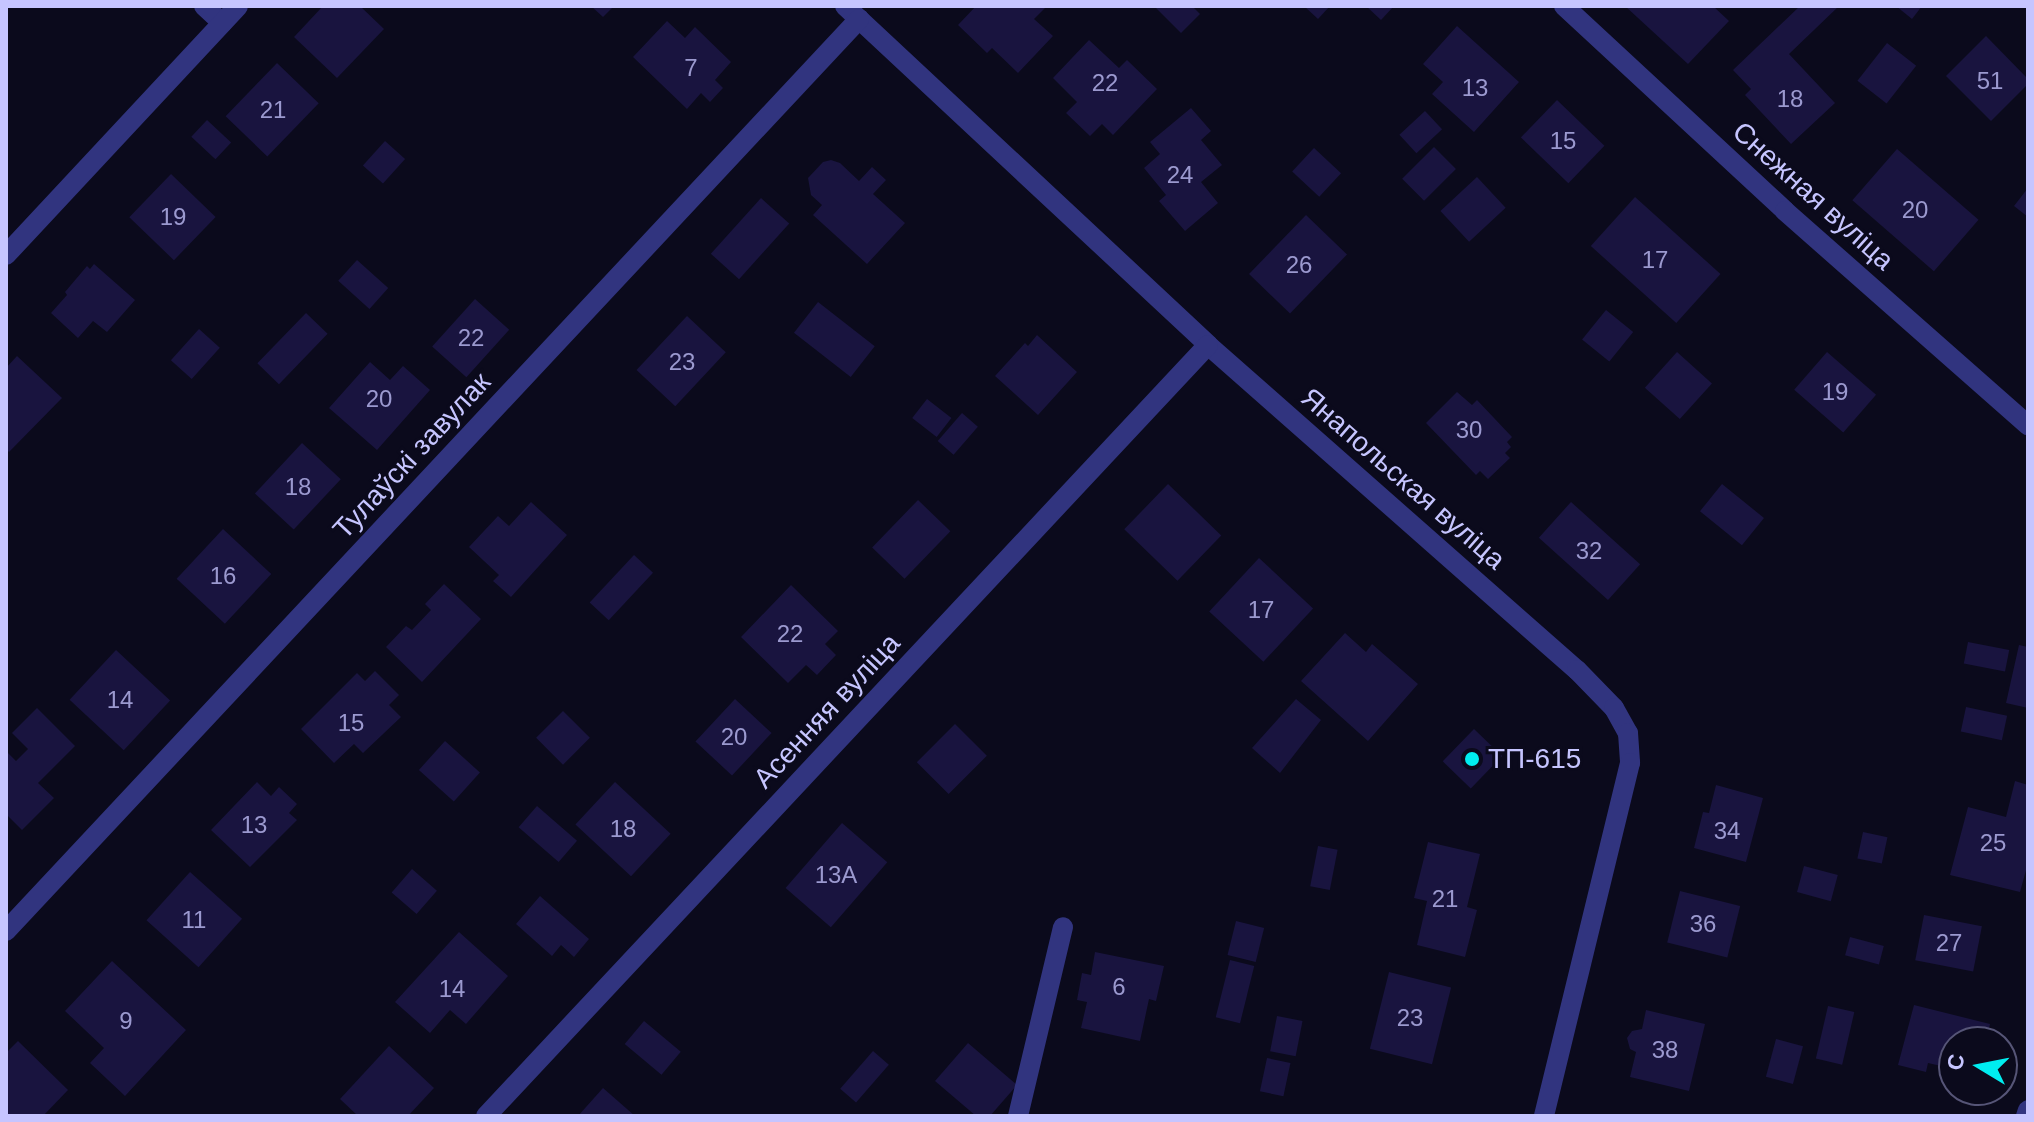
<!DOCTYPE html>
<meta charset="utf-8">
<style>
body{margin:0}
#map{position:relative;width:2034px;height:1122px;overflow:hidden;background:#0b0a1c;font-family:Helvetica,sans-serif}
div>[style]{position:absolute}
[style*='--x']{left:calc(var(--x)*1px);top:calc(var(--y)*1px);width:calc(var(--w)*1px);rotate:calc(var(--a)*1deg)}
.building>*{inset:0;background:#19143f;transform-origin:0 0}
.minor>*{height:20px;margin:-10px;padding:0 10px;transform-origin:10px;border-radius:10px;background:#31347f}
.dots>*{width:22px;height:22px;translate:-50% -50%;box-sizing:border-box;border:4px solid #0b0a1c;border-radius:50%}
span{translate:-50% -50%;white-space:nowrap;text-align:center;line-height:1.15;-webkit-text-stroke:6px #0b0a1c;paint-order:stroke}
.number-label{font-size:24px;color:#9b99cf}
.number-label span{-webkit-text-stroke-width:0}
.street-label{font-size:28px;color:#c6c5ff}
.poi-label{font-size:28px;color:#c6c5ff}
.left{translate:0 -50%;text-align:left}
.frame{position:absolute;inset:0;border:8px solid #c6c5ff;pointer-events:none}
.north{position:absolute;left:1938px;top:1026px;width:80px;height:80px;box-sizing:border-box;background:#0b0a1c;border:2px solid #565577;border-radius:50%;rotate:280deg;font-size:22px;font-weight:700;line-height:32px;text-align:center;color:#c6c5ff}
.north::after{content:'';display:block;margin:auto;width:28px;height:36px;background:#00edf0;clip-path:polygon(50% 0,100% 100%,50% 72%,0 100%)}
</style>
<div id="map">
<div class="building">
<i style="clip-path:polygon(323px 6px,360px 6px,384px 29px,337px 78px,294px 37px)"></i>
<i style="clip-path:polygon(591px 6px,614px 6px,603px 17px)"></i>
<i style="clip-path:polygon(976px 6px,1047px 6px,1034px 19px,1053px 36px,1018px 73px,992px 48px,987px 53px,958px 25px)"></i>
<i style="clip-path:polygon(1154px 6px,1192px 6px,1200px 14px,1181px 33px)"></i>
<i style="clip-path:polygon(1304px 6px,1330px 6px,1318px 19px)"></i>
<i style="clip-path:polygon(1366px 6px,1394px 6px,1381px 20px)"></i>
<i style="clip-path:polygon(1625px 6px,1713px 6px,1729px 21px,1688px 64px)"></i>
<i style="clip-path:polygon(1800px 6px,1839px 6px,1789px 54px,1835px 103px,1791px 144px,1745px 95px,1751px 89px,1733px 70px)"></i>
<i style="clip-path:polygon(1896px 6px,1922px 6px,1912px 19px)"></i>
<i style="clip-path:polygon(667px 21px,685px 38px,695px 27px,731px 62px,715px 80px,723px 88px,710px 102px,701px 93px,687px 109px,633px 57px)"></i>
<i style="clip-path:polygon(1457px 26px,1519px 82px,1474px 132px,1432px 94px,1443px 82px,1423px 64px)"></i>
<i style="clip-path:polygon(1986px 36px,2028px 79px,2028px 84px,1991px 121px,1946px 76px)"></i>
<i style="clip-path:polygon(1089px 40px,1119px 68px,1127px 60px,1157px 89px,1113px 135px,1102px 124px,1090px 136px,1066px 113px,1077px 102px,1053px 78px)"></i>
<i style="left:1887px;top:43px;width:37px;height:48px;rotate:38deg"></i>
<i style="left:277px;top:63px;width:58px;height:74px;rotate:44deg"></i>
<i style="left:1557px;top:100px;width:66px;height:52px;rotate:44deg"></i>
<i style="clip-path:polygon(1191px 108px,1211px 131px,1201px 140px,1222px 165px,1201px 182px,1218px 203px,1185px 231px,1159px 201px,1166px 195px,1144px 168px,1160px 154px,1150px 142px)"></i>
<i style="left:1425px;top:111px;width:25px;height:35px;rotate:47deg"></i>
<i style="left:207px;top:120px;width:33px;height:23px;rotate:43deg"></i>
<i style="left:385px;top:141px;width:27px;height:33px;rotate:42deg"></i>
<i style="left:1434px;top:147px;width:31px;height:45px;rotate:45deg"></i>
<i style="left:1314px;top:148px;width:37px;height:32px;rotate:43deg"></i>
<i style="left:1897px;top:149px;width:108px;height:68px;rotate:41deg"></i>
<i style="clip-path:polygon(831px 160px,840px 163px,859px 181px,872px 167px,886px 180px,873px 194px,905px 223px,867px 264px,813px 215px,822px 205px,811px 195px,808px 178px,823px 162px)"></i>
<i style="left:171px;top:174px;width:62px;height:60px;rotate:44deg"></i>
<i style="left:1477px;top:177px;width:42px;height:50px;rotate:47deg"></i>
<i style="clip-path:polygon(2028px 188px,2028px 217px,2014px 206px)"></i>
<i style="left:1635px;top:197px;width:115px;height:66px;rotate:42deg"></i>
<i style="left:761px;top:198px;width:38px;height:75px;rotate:42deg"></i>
<i style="left:1306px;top:215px;width:57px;height:82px;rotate:44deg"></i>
<i style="left:357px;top:260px;width:42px;height:28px;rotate:42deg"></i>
<i style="clip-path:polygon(94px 264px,135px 300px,107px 332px,93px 321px,78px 338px,51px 313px,67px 295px,65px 292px,87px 266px,90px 269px)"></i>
<i style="left:475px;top:299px;width:46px;height:64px;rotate:42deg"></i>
<i style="left:818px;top:302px;width:72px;height:39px;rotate:38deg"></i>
<i style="left:1606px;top:310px;width:35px;height:38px;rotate:39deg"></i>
<i style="left:306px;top:313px;width:30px;height:70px;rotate:44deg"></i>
<i style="left:687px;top:316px;width:53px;height:74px;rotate:43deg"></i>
<i style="left:199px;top:329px;width:28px;height:42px;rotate:42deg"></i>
<i style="clip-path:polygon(1037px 335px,1077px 372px,1038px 415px,995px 376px,1025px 343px,1028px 346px)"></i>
<i style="left:1677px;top:352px;width:47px;height:48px;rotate:42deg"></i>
<i style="left:1827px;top:352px;width:65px;height:50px;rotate:41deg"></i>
<i style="clip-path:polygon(17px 356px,62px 398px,9px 452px,6px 449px,6px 368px)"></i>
<i style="clip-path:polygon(370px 362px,390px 380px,403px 366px,430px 390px,377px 450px,329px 408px)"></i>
<i style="clip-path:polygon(1457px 392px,1472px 405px,1477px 400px,1512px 437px,1507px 442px,1511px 447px,1505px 453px,1510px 458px,1488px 479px,1480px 471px,1476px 475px,1426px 423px)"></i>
<i style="left:927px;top:399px;width:31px;height:24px;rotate:38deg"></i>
<i style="left:962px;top:413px;width:21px;height:37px;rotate:41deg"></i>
<i style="left:302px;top:443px;width:53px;height:69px;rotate:43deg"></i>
<i style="left:1168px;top:484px;width:74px;height:63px;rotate:44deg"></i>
<i style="left:1722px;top:484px;width:54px;height:35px;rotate:39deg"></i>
<i style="left:918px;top:500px;width:45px;height:66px;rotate:44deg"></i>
<i style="clip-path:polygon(531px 502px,567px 535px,511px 597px,493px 581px,499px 575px,469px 547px,498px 516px,509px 526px)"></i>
<i style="left:1571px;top:502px;width:93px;height:48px;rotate:42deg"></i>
<i style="left:223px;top:529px;width:66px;height:68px;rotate:43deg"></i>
<i style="left:634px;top:555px;width:26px;height:65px;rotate:43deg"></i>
<i style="left:1259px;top:558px;width:74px;height:73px;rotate:43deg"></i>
<i style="clip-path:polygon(444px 584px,481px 619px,422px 682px,386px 647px,406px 626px,412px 630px,431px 610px,425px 604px)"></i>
<i style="clip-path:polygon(791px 585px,838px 631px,825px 644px,836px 655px,817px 675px,806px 665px,788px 683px,741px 637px)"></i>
<i style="clip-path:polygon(1345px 633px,1366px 652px,1372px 644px,1418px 684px,1368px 741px,1301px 681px)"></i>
<i style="left:1968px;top:642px;width:42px;height:22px;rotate:11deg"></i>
<i style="clip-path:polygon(2019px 645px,2028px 647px,2028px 708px,2006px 703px)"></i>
<i style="left:116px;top:650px;width:74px;height:68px;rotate:43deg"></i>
<i style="clip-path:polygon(375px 671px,399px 695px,389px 705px,401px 717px,363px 753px,354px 744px,334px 763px,301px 729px,357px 673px,365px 681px)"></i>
<i style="left:735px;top:699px;width:50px;height:58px;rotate:43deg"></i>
<i style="clip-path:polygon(1296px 699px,1321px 720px,1280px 773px,1252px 748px)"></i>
<i style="left:1966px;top:707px;width:42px;height:25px;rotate:12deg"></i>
<i style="clip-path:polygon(37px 708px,75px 746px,38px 783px,54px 798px,22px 830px,6px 814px,6px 751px,16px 761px,28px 749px,12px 733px)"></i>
<i style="left:563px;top:711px;width:38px;height:38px;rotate:45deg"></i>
<i style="left:955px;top:724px;width:45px;height:54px;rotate:45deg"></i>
<i style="left:1474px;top:729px;width:39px;height:45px;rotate:44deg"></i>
<i style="left:445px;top:741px;width:47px;height:39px;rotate:42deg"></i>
<i style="clip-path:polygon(2015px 781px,2028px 785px,2028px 863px,2020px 892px,1950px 875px,1968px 807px,2006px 817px)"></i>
<i style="clip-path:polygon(257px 782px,271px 796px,279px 787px,297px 804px,289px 813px,297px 820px,250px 867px,211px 830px)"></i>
<i style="left:615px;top:782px;width:76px;height:58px;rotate:43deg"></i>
<i style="clip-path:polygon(1716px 785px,1763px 798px,1746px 862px,1694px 848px,1703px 812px,1709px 813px)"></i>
<i style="left:537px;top:806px;width:53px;height:28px;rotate:41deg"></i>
<i style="left:842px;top:823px;width:60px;height:86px;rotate:41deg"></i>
<i style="left:1863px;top:832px;width:25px;height:27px;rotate:12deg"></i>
<i style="clip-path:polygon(1428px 842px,1480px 854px,1467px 907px,1477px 910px,1465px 957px,1417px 945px,1427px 901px,1414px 898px)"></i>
<i style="left:1318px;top:846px;width:20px;height:41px;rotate:11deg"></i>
<i style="left:1804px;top:866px;width:35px;height:27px;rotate:15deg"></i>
<i style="left:412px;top:869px;width:33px;height:31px;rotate:41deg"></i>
<i style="left:190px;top:872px;width:70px;height:65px;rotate:42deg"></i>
<i style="left:1680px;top:891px;width:62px;height:53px;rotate:14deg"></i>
<i style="clip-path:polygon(540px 896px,589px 939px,574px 957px,561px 945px,552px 956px,516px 924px)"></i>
<i style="left:1924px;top:915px;width:59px;height:46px;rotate:11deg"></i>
<i style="left:1236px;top:921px;width:29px;height:35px;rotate:14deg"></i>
<i style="clip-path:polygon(459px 932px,508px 976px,466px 1024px,450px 1010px,430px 1033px,395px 1002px)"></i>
<i style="left:1850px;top:937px;width:35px;height:19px;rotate:15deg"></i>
<i style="clip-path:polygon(1095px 952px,1164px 966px,1156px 1001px,1149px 999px,1140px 1041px,1081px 1028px,1087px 1002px,1077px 1000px,1082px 973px,1091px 975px)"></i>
<i style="left:1230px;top:960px;width:25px;height:59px;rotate:14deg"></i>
<i style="clip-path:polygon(112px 961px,186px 1030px,125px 1096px,90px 1063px,104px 1048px,65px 1011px)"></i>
<i style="left:1389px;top:972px;width:64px;height:79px;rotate:14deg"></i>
<i style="clip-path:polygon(1914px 1005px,1990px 1024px,1986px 1042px,1954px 1042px,1954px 1069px,1928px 1063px,1926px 1072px,1898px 1065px)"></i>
<i style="left:1828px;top:1006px;width:27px;height:54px;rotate:13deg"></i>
<i style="clip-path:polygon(1646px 1010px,1705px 1024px,1689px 1091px,1630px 1077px,1636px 1052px,1630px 1049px,1627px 1038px,1632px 1031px,1642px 1029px)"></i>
<i style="left:1277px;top:1016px;width:26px;height:36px;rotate:11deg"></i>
<i style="left:644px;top:1021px;width:48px;height:30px;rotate:40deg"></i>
<i style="left:1776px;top:1039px;width:28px;height:39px;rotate:15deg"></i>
<i style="clip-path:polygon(18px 1041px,68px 1090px,43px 1116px,6px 1116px,6px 1053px)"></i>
<i style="clip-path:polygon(968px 1043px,1017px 1085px,990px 1116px,976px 1116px,935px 1081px)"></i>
<i style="clip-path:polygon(389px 1046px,434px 1088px,408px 1116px,358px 1116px,340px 1099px)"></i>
<i style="left:873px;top:1051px;width:21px;height:50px;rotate:41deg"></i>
<i style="left:1267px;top:1058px;width:24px;height:34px;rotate:12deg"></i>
<i style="clip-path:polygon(603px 1088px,635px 1116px,578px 1116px)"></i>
</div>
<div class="minor">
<i style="--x:204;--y:6;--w:25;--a:43"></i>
<i style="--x:845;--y:6;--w:497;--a:43"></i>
<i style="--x:1208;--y:345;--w:492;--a:41.4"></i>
<i style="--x:1577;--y:670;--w:53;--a:45.8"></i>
<i style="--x:1614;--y:708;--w:29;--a:61"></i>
<i style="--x:1628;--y:733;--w:30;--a:86"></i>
<i style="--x:1630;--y:763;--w:363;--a:103.7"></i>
<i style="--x:1564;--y:6;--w:301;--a:42.8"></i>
<i style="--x:1785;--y:211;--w:324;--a:41.4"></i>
<i style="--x:6;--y:255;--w:340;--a:-47"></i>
<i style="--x:6;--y:931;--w:1249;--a:-46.91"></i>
<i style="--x:486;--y:1116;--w:1056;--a:-46.88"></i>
<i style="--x:1018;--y:1116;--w:194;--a:-76.6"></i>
<i style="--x:2026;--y:1116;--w:6;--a:-72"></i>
</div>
<div class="dots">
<i style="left:1472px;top:759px;background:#00edf0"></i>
</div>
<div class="number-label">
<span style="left:691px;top:68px">7</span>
<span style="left:1990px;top:81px">51</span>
<span style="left:1105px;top:83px">22</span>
<span style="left:1475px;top:88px">13</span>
<span style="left:1790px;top:99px">18</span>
<span style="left:273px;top:110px">21</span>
<span style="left:1563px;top:141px">15</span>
<span style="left:1180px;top:175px">24</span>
<span style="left:1915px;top:210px">20</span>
<span style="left:173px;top:217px">19</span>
<span style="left:1655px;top:260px">17</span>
<span style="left:1299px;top:265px">26</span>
<span style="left:471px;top:338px">22</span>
<span style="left:682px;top:362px">23</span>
<span style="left:1835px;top:392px">19</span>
<span style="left:379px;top:399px">20</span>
<span style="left:1469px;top:430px">30</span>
<span style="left:298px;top:487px">18</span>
<span style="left:1589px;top:551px">32</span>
<span style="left:223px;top:576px">16</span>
<span style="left:1261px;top:610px">17</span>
<span style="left:790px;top:634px">22</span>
<span style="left:120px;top:700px">14</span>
<span style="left:351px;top:723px">15</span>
<span style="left:734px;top:737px">20</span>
<span style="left:254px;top:825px">13</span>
<span style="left:623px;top:829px">18</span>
<span style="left:1727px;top:831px">34</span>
<span style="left:1993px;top:843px">25</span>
<span style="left:836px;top:875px">13А</span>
<span style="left:1445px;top:899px">21</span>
<span style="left:194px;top:920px">11</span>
<span style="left:1703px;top:924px">36</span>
<span style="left:1949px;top:943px">27</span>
<span style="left:1119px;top:987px">6</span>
<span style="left:452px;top:989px">14</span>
<span style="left:1410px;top:1018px">23</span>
<span style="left:126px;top:1021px">9</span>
<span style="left:1665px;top:1050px">38</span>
</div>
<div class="street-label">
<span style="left:1813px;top:196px;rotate:42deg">Снежная вуліца</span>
<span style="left:412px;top:456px;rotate:-47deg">Тулаўскі завулак</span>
<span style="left:1403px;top:479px;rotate:41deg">Янапольская вуліца</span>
<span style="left:827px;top:711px;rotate:-47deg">Асенняя вуліца</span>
</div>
<div class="poi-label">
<span class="left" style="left:1488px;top:759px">ТП-615</span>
</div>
<div class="frame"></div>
<div class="north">С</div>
</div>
